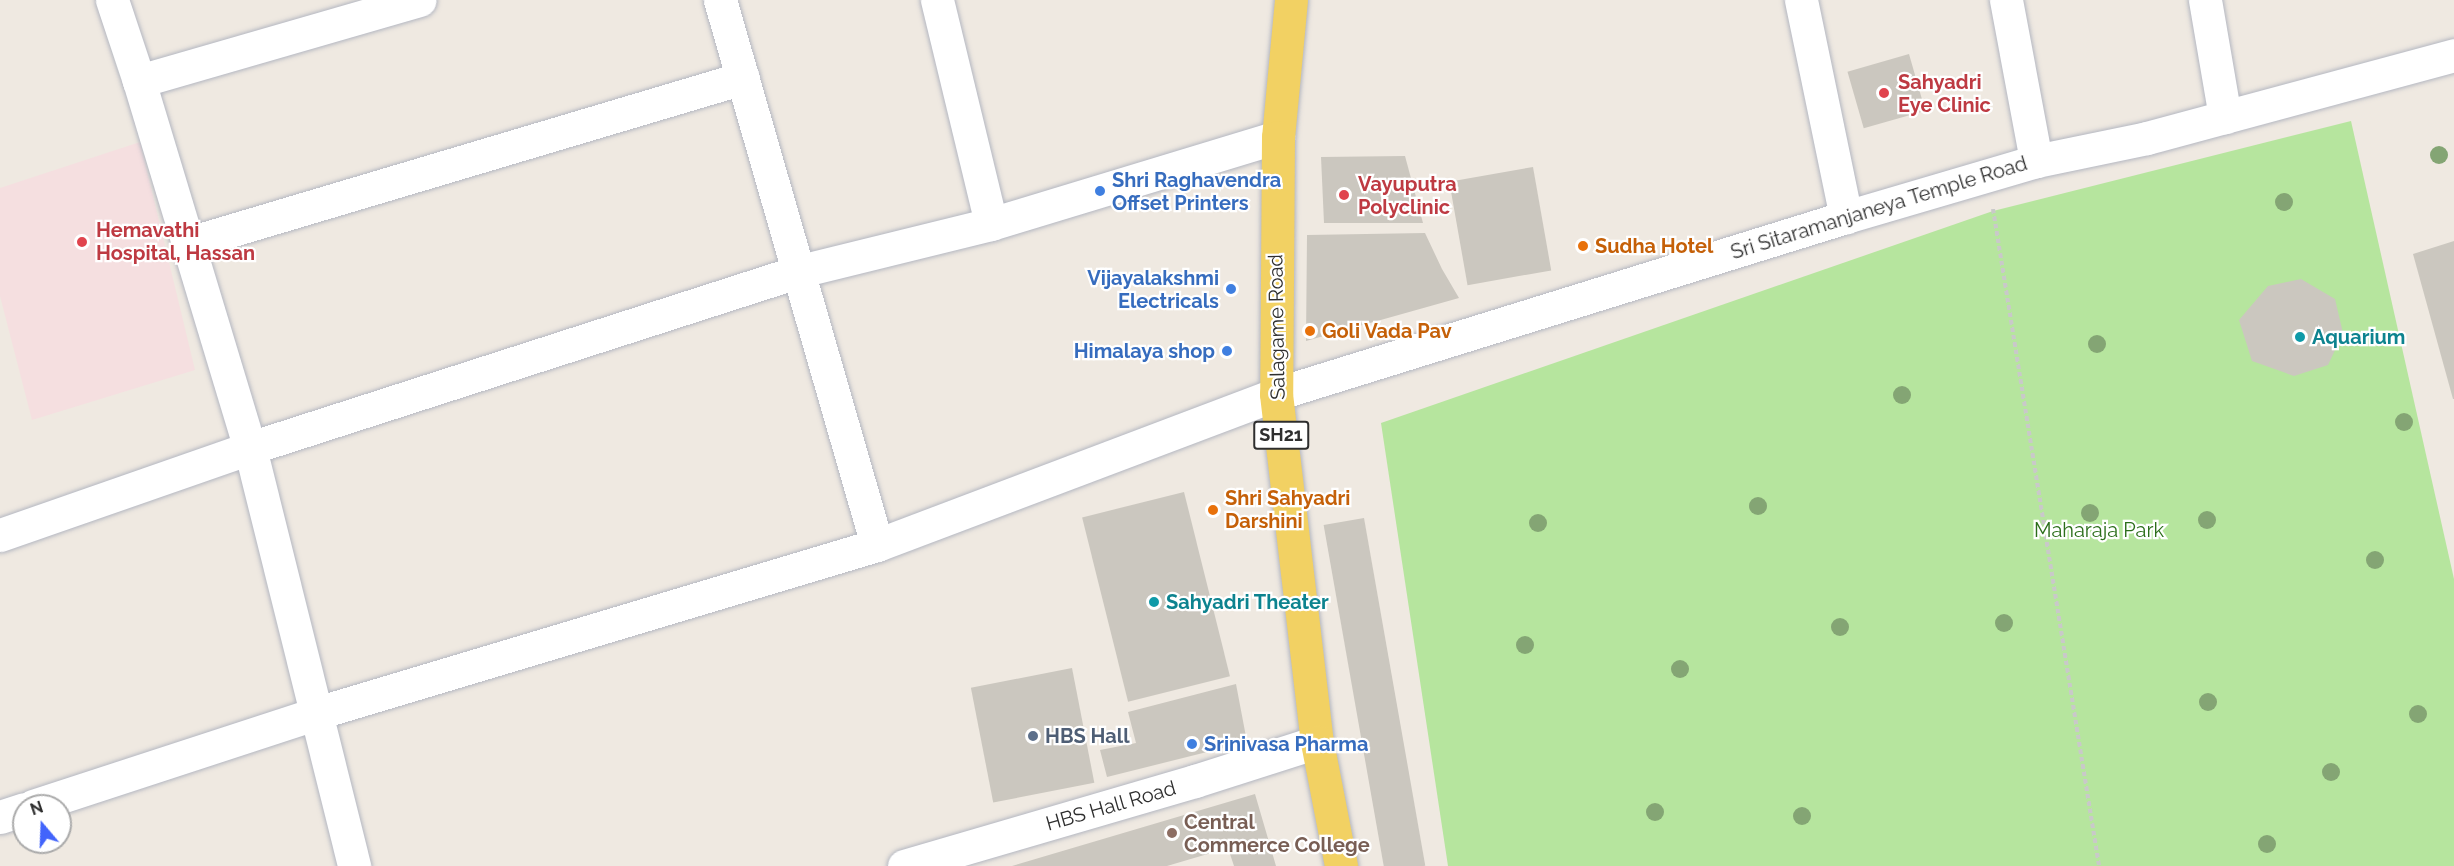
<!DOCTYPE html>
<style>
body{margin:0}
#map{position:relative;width:2454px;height:866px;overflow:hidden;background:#efe9e1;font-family:Raleway,sans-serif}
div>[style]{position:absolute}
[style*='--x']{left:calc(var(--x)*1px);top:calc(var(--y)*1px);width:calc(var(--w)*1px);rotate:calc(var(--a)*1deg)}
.medical>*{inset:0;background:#f5dfe0}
.green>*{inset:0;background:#b6e59e}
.building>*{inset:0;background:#cbc7bf;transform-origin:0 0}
.path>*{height:4px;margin-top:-2px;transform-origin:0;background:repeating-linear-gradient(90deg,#c9c9c9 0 4.5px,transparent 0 7.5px)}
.roads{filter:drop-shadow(0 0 2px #b4b7c1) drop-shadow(0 0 2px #b4b7c1)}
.minor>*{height:33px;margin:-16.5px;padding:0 16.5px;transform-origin:16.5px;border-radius:16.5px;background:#fff}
.major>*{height:33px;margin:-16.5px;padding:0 16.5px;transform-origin:16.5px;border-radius:16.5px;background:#f2d163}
.trees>*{width:18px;height:18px;margin:-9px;border-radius:50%;background:#84a574}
.dots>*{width:16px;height:16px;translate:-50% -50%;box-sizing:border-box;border:3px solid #fff;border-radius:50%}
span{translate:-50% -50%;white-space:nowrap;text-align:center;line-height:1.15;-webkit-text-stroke:4.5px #fff;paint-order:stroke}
.shield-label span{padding:2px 4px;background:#fff;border:2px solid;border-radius:4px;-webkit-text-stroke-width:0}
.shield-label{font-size:18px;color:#2e2e2e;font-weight:700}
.health-label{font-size:20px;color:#be3a42;font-weight:700}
.left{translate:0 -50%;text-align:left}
.shop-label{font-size:20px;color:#366cbe;font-weight:700}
.right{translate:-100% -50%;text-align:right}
.street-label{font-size:20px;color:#2e2e2e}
.food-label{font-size:20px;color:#c56008;font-weight:700}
.culture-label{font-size:20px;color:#0d838f;font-weight:700}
.park-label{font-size:20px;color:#2c6e1b}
.service-label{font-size:20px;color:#4e5e75;font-weight:700}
.education-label{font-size:20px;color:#785e54;font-weight:700}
.north{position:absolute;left:12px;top:794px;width:60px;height:60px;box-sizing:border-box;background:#fff;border:2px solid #ababab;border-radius:50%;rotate:341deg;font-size:16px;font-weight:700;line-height:24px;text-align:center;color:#2e2e2e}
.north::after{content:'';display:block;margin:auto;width:21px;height:27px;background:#4264fb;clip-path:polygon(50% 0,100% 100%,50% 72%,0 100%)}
</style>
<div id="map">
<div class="medical">
<i style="clip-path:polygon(140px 142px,195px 370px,32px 420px,0 296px,0 188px)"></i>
</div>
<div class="green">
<i style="clip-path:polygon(2351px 121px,2454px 579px,2454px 866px,1448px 866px,1381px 423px,1993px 211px)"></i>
</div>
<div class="building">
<i style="left:1909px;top:54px;width:59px;height:64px;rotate:74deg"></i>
<i style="clip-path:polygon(1405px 156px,1423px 223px,1324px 223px,1321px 157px)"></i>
<i style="left:1533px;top:167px;width:105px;height:85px;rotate:80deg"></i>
<i style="clip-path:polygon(1425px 233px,1442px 269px,1459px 298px,1306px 341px,1307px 235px)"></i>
<i style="clip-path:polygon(2454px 241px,2454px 399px,2453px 399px,2413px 254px)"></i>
<i style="clip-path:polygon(2301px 279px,2335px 299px,2343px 333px,2328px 365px,2294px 376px,2252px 361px,2239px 320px,2268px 286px)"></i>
<i style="left:1184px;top:492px;width:190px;height:105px;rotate:76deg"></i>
<i style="left:1364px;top:518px;width:353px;height:41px;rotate:80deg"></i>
<i style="left:1072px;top:668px;width:117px;height:103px;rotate:79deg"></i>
<i style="clip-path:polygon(1236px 684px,1247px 742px,1107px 777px,1100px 750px,1136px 743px,1128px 712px)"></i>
<i style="clip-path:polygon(1255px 794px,1276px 866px,1234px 866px,1228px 848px,1167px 866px,1012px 866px)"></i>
</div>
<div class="path">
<i style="--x:1993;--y:209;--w:665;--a:80.83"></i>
</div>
<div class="roads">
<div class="minor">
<i style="--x:112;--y:0;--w:85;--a:71.6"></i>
<i style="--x:139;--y:81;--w:383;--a:73.2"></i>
<i style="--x:250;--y:448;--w:431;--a:76"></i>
<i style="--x:720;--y:0;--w:567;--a:73.93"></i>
<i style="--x:937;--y:0;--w:230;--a:76.4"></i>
<i style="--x:1801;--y:0;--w:222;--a:78.3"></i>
<i style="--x:2006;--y:0;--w:164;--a:79.4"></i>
<i style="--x:2205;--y:0;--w:119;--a:80.3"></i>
<i style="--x:139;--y:81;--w:292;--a:-16.1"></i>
<i style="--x:189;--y:243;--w:578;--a:-16.59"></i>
<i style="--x:0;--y:535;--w:265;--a:-19.2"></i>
<i style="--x:250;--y:448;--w:578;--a:-17.84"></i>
<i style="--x:800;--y:271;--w:197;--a:-13.8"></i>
<i style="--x:991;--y:224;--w:300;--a:-16.9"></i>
<i style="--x:33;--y:806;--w:299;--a:-18.1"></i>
<i style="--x:317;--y:713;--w:585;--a:-16.7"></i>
<i style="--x:877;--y:545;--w:427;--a:-20.7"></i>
<i style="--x:1276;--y:394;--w:597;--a:-17.25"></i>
<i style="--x:1846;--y:217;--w:198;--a:-16.4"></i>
<i style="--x:2036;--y:161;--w:113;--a:-11.7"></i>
<i style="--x:2147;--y:138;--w:318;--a:-15.1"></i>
<i style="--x:0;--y:817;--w:25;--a:-18"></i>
<i style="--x:904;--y:866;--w:303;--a:-16.3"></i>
<i style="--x:1195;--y:781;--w:128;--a:-17.7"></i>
</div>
<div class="major">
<i style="--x:1291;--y:0;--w:138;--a:95.4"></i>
<i style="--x:1278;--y:137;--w:257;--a:90.4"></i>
<i style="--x:1276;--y:394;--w:350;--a:83.3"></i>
<i style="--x:1317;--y:742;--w:126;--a:79"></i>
</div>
</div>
<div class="trees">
<i style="left:2439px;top:155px"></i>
<i style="left:2284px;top:202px"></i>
<i style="left:2097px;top:344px"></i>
<i style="left:1902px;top:395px"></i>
<i style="left:2404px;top:422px"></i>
<i style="left:1758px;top:506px"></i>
<i style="left:2090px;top:513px"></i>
<i style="left:2207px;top:520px"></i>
<i style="left:1538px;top:523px"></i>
<i style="left:2375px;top:560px"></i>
<i style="left:2004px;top:623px"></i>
<i style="left:1840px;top:627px"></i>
<i style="left:1525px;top:645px"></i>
<i style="left:1680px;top:669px"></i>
<i style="left:2208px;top:702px"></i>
<i style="left:2418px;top:714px"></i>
<i style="left:2331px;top:772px"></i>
<i style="left:1655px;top:812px"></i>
<i style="left:1802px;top:816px"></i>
<i style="left:2267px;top:844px"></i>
</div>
<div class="dots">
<i style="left:1884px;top:93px;background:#e0444e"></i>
<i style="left:1100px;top:191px;background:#3f7fe0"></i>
<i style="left:1344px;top:195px;background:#e0444e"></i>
<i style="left:82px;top:242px;background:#e0444e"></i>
<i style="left:1583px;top:246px;background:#e8710a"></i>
<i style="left:1231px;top:289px;background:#3f7fe0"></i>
<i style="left:1310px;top:331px;background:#e8710a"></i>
<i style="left:2300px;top:337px;background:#0f9aa8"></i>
<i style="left:1227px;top:351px;background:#3f7fe0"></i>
<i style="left:1213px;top:510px;background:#e8710a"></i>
<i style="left:1154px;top:602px;background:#0f9aa8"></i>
<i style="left:1033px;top:736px;background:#5c6f8a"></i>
<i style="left:1192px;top:744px;background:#3f7fe0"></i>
<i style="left:1172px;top:833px;background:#8d6e63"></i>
</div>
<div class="shield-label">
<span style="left:1281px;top:435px">SH21</span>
</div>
<div class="health-label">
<span class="left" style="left:1898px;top:94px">Sahyadri<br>Eye Clinic</span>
<span class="left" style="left:1358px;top:196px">Vayuputra<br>Polyclinic</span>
<span class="left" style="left:96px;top:242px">Hemavathi<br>Hospital, Hassan</span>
</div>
<div class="shop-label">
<span class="left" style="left:1112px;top:192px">Shri Raghavendra<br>Offset Printers</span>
<span class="right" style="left:1219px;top:290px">Vijayalakshmi<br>Electricals</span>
<span class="right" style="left:1215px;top:351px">Himalaya shop</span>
<span class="left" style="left:1204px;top:744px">Srinivasa Pharma</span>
</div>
<div class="street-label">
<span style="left:1879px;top:208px;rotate:-17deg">Sri Sitaramanjaneya Temple Road</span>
<span style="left:1277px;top:327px;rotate:-91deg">Salagame Road</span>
<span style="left:1111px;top:806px;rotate:-16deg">HBS Hall Road</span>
</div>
<div class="food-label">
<span class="left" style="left:1595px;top:246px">Sudha Hotel</span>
<span class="left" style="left:1322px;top:331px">Goli Vada Pav</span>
<span class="left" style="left:1225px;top:510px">Shri Sahyadri<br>Darshini</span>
</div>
<div class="culture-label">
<span class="left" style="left:2312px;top:337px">Aquarium</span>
<span class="left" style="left:1166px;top:602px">Sahyadri Theater</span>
</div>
<div class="park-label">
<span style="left:2099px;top:530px">Maharaja Park</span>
</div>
<div class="service-label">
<span class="left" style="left:1045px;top:736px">HBS Hall</span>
</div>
<div class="education-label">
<span class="left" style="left:1184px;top:834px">Central<br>Commerce College</span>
</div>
<div class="north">N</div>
</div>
